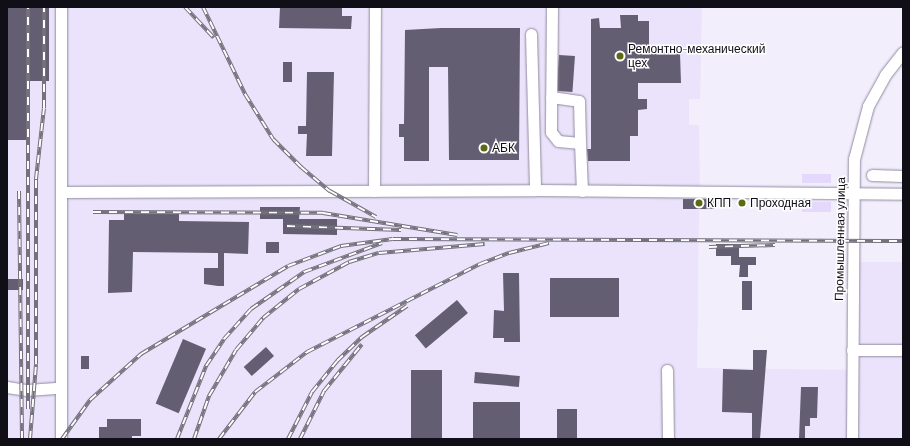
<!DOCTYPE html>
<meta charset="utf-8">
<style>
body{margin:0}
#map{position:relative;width:910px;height:446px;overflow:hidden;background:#f2eefc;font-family:Barlow,sans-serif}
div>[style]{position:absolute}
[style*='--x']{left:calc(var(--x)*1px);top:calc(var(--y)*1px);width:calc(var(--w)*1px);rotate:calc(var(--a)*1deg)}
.built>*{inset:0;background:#eae3fb}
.green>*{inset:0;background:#e4d9fd;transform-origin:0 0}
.building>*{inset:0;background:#645e72;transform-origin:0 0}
.roads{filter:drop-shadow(0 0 1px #918a9f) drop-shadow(0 0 1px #918a9f)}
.minor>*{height:11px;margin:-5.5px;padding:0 5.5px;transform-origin:5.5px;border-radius:5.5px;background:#fff}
.rail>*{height:4px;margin-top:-2px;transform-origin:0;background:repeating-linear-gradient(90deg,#fff 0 8px,#74717c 0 16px);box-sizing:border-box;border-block:1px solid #74717c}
.dots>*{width:11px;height:11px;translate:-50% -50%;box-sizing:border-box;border:2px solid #fff;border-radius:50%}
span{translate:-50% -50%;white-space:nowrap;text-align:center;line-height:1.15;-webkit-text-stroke:3px #fff;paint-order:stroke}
.poi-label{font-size:12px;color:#100e16}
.left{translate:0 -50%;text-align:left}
.street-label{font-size:12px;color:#100e16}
.frame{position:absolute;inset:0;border:8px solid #100e16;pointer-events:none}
</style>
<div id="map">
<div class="built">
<i style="clip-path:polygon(7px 7px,702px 7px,700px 99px,689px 99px,689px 125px,699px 125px,700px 200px,714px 201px,714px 209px,699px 210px,697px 368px,859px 370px,860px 262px,903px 262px,903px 439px,7px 439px)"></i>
</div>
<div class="green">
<i style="left:802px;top:174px;width:29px;height:9px"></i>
<i style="left:802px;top:202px;width:29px;height:10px"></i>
</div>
<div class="building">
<i style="clip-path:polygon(7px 7px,49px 7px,49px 81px,30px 81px,30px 140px,7px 140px)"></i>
<i style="clip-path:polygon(280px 7px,342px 7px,342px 16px,352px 16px,351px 29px,279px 28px)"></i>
<i style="clip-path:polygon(620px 15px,638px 15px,638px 21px,649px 21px,649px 52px,680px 53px,681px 83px,638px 83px,638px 99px,647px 99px,647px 109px,638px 110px,638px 136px,630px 136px,630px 161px,588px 161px,587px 149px,591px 149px,591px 19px,599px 18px,600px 28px,621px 28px)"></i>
<i style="clip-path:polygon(441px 28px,520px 28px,519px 160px,449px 160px,448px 67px,429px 67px,429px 161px,404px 161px,404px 137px,399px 137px,399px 124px,404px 124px,405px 30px)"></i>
<i style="left:559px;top:55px;width:16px;height:36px;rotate:4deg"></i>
<i style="left:283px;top:62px;width:9px;height:20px"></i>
<i style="clip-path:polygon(307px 72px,334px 72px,332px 156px,306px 156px,307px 134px,298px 134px,298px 126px,306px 126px)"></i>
<i style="left:683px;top:199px;width:32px;height:10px"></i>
<i style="clip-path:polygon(260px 207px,300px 207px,299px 219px,337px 219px,337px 235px,283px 234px,283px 219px,260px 219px)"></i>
<i style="clip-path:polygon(124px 214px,179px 214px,179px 221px,249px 222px,248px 254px,224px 253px,224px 286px,218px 286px,204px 284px,204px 268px,218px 268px,218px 253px,133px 252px,132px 292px,108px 293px,109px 220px,124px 220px)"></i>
<i style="left:266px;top:242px;width:13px;height:11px"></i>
<i style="clip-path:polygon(716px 244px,739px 244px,739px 257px,756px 257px,756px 265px,748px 265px,748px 277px,739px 277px,740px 265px,731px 265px,731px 256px,716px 256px)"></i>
<i style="clip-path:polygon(503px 273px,519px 273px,520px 342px,504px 342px,504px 338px,493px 338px,494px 310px,504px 311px)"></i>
<i style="left:550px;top:278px;width:69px;height:39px"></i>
<i style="left:7px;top:279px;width:16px;height:11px"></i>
<i style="left:742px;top:281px;width:10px;height:29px"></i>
<i style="left:457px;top:300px;width:17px;height:55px;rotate:50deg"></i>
<i style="left:183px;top:339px;width:25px;height:70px;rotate:23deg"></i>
<i style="left:266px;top:347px;width:12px;height:30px;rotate:48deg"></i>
<i style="clip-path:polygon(753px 350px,767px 350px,760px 439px,752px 439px,752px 413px,722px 412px,723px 369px,753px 370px)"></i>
<i style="left:81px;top:356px;width:8px;height:13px"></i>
<i style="left:411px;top:370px;width:31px;height:69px"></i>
<i style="left:475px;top:372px;width:45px;height:11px;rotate:5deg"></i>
<i style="clip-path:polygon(801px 387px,818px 387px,817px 418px,810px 418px,810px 426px,805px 426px,805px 439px,799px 439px)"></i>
<i style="left:473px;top:402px;width:47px;height:37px"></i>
<i style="left:557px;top:409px;width:20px;height:30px"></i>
<i style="clip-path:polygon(107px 419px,141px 419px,141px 436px,132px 436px,132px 439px,99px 439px,99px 427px,107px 427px)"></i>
</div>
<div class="roads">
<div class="minor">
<i style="--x:552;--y:7;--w:125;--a:90.5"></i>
<i style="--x:551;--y:132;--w:11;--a:52"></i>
<i style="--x:558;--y:141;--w:22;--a:5"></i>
<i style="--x:580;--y:143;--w:48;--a:87.6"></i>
<i style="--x:531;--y:34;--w:156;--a:88.5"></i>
<i style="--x:551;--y:97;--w:28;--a:8"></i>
<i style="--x:579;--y:101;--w:42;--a:88.6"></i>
<i style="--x:872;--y:175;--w:31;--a:2"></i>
<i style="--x:374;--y:191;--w:184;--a:-89.7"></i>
<i style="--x:61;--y:192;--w:474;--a:-0.2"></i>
<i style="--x:535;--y:190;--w:368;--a:0.6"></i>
<i style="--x:852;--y:350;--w:51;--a:0"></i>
<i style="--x:667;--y:370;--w:69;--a:89.2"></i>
<i style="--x:7;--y:387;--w:20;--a:9"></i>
<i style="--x:27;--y:390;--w:32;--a:-4"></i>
<i style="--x:61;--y:439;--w:432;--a:-90"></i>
<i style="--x:852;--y:439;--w:280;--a:-89.6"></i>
<i style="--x:854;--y:159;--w:55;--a:-75.2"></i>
<i style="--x:868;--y:106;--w:35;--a:-61"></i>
<i style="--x:885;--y:75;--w:29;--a:-52"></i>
</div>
</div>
<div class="rail">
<i style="--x:185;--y:7;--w:42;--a:46.9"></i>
<i style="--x:203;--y:7;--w:97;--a:64.2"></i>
<i style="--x:245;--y:94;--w:53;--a:58.1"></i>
<i style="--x:273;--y:139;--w:40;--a:45"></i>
<i style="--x:301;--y:167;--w:38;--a:40"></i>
<i style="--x:330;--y:191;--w:53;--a:29.5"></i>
<i style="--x:19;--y:191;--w:248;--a:89.3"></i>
<i style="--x:93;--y:212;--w:230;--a:0.2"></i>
<i style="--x:323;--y:213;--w:136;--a:9.3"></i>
<i style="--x:287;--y:226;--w:114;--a:2"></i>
<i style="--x:709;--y:247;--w:66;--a:-1.7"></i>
<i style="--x:28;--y:409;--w:402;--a:-90"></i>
<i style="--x:30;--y:439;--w:75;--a:-85.4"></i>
<i style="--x:36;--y:364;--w:185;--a:-90"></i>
<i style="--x:36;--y:179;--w:71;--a:-83.6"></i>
<i style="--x:44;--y:108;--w:101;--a:-90"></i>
<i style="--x:62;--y:439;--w:48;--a:-54.3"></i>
<i style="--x:90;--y:400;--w:69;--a:-42"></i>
<i style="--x:141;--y:354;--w:171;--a:-30.9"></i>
<i style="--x:288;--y:266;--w:57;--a:-20.7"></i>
<i style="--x:341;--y:246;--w:52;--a:-7.7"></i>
<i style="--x:393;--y:239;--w:510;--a:0.22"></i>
<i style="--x:177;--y:439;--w:79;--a:-68.3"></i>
<i style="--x:206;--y:366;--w:32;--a:-56"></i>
<i style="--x:224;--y:339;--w:40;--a:-48"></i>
<i style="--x:251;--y:309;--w:65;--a:-34.9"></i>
<i style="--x:304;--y:272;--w:83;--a:-20.4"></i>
<i style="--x:194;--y:439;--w:46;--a:-70.8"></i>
<i style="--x:209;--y:396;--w:53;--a:-59.6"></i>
<i style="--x:236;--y:350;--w:42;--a:-49.8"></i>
<i style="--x:263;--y:318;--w:46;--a:-38.9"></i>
<i style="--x:299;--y:289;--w:57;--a:-28.4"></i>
<i style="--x:349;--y:262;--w:31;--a:-17"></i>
<i style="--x:379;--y:253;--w:106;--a:-4.9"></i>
<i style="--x:219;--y:439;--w:59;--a:-52.5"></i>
<i style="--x:255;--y:392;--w:66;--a:-37.6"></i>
<i style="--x:307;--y:352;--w:194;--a:-27"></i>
<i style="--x:480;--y:264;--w:31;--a:-21"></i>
<i style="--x:509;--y:253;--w:41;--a:-14"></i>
<i style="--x:288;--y:439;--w:53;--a:-62.9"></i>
<i style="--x:312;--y:392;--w:40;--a:-51"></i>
<i style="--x:337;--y:361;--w:35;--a:-44"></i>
<i style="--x:362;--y:337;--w:55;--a:-34.6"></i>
<i style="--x:300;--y:439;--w:54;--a:-63.4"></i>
<i style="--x:324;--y:391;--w:60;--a:-51"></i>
</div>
<div class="dots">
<i style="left:620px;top:56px;background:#5b6a13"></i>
<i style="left:484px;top:148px;background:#5b6a13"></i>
<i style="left:699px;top:203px;background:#5b6a13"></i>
<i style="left:742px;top:203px;background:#5b6a13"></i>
</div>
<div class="poi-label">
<span class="left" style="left:628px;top:56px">Ремонтно-механический<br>цех</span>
<span class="left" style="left:492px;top:148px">АБК</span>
<span class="left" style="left:707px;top:203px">КПП</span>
<span class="left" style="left:750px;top:203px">Проходная</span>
</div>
<div class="street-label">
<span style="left:840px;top:239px;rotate:-89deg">Промышленная улица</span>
</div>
<div class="frame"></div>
</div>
